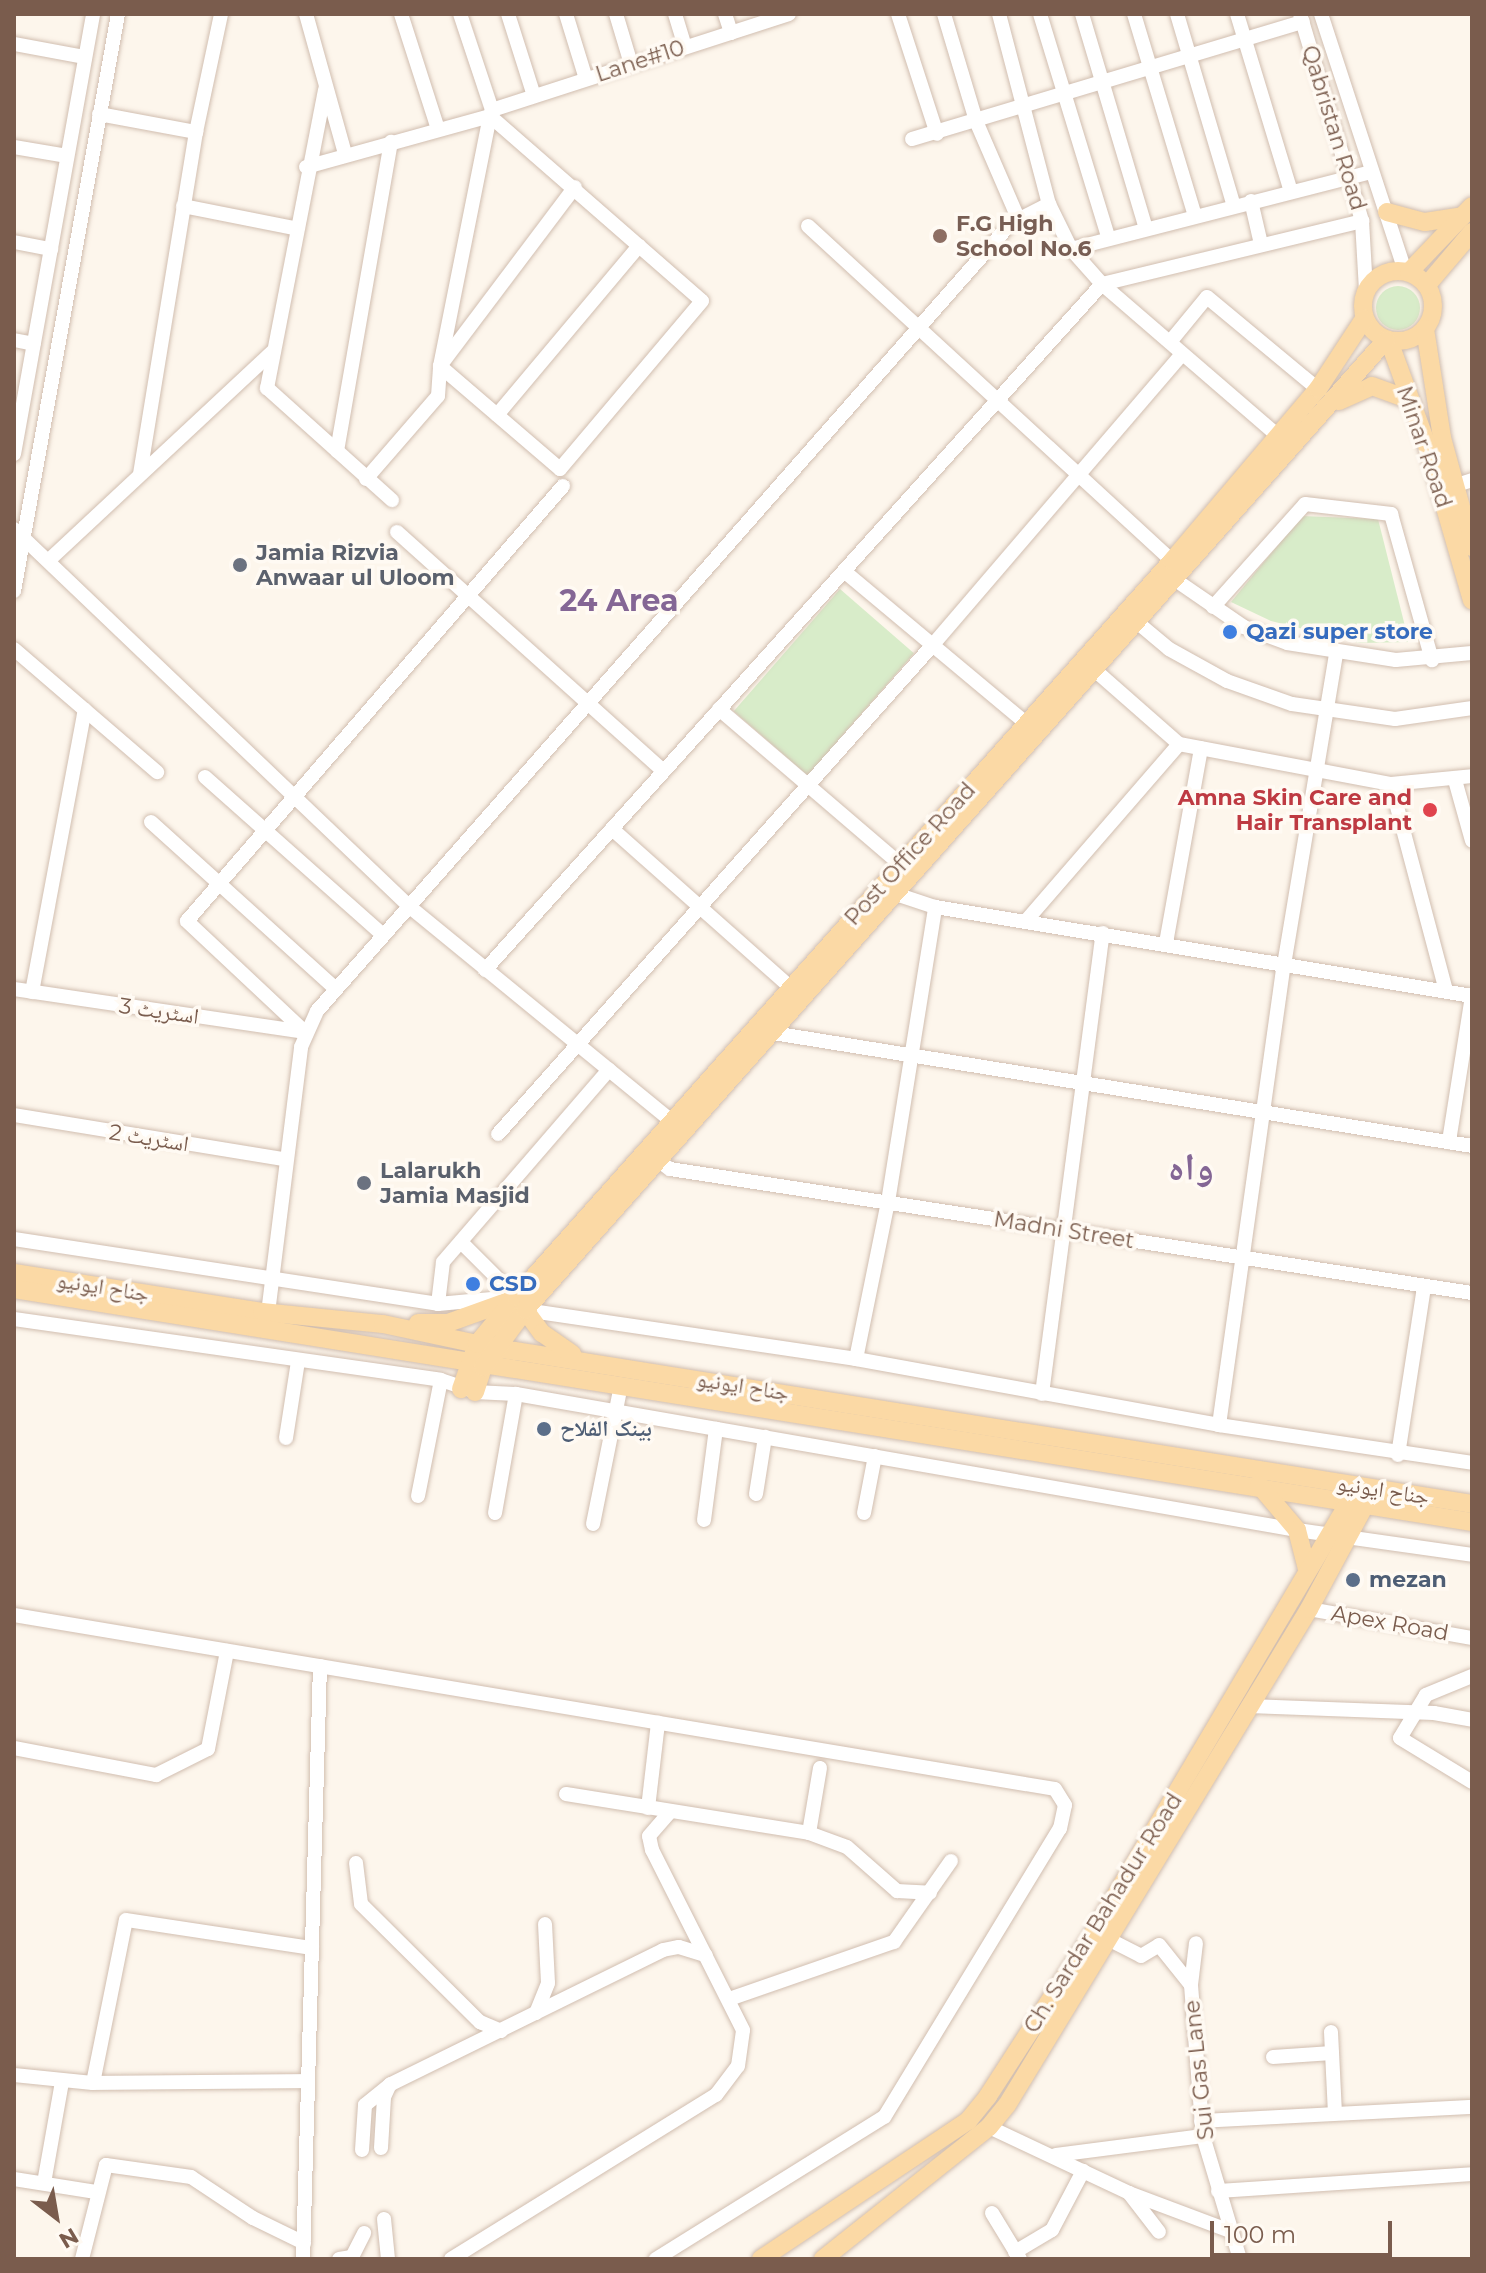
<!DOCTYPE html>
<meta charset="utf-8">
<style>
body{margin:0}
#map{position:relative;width:1486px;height:2273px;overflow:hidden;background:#fdf6ec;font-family:Montserrat,"Noto Naskh Arabic",sans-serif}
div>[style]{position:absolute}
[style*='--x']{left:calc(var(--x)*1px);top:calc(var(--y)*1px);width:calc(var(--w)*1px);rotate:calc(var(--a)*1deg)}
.green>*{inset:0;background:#d8ecc9;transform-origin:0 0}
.round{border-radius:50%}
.roads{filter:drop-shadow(0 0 2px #d1beb0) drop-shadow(0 0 2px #d1beb0)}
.minor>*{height:14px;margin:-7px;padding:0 7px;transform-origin:7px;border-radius:7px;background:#fff}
.major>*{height:18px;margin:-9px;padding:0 9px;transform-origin:9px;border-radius:9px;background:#fbd9a5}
.major>.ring{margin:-9px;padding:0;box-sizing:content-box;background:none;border:18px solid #fbd9a5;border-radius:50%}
.dots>*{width:22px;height:22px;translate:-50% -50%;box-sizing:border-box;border:4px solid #fffaf3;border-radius:50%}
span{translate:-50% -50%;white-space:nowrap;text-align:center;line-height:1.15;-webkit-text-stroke:7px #fffaf3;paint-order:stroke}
.street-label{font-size:22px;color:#7a5c4d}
.education-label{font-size:22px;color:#785e54;font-weight:700}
.left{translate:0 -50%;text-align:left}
.worship-label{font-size:22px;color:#5b616d;font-weight:700}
.shop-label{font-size:22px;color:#366cbe;font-weight:700}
.health-label{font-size:22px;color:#be3a42;font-weight:700}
.right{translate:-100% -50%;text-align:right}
.service-label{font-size:22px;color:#4e5e75;font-weight:700}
.district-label{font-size:30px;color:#846695;font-weight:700}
.town-label{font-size:38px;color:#846695;font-weight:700}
.frame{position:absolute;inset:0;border:16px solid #7a5c4d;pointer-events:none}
.north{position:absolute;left:16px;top:2177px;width:80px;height:80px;-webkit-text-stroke:6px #fffaf3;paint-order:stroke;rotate:149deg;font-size:22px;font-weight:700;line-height:32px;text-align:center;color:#7a5c4d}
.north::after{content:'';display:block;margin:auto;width:28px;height:36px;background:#7a5c4d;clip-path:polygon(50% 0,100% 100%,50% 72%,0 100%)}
.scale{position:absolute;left:1210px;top:2221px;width:182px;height:36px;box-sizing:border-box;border:4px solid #7a5c4d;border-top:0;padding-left:10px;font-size:24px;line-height:28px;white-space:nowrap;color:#7a5c4d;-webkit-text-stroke:6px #fffaf3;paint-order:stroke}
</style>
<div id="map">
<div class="green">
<i class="round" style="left:1376px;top:286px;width:44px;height:44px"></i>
<i style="clip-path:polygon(1302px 516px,1378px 519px,1409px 642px,1360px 643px,1271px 621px,1231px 602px)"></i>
<i style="left:840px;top:589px;width:98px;height:162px;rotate:41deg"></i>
</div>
<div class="roads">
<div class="minor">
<i style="--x:306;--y:14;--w:145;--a:74.4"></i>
<i style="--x:401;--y:14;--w:121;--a:72.2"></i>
<i style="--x:508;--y:14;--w:86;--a:72.4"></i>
<i style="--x:566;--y:14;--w:68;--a:72.9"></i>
<i style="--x:616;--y:14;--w:52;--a:73.3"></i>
<i style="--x:675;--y:14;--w:34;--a:73"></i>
<i style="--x:725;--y:14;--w:20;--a:72"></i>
<i style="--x:898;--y:14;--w:126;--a:72"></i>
<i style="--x:944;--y:14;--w:112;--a:73.3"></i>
<i style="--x:976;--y:121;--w:106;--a:66.6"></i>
<i style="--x:999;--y:14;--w:196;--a:75.3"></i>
<i style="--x:1049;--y:204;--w:50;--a:63.9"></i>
<i style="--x:1071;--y:249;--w:47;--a:48.5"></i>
<i style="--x:1102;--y:284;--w:234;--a:40.8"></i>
<i style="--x:1040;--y:14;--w:235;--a:73"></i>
<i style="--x:1082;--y:14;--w:224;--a:73.4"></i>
<i style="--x:1134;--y:14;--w:211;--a:73.2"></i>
<i style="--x:1177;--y:14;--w:200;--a:73.5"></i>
<i style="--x:1237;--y:14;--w:186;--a:73.1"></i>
<i style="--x:1300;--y:14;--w:216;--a:73.3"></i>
<i style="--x:1362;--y:221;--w:70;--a:86.7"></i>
<i style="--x:1321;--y:14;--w:270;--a:71.9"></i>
<i style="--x:14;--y:44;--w:72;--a:10.4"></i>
<i style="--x:325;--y:90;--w:304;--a:101"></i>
<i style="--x:267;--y:388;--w:168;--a:41.9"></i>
<i style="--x:492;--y:110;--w:312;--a:-17.9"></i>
<i style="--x:99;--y:114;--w:99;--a:10.5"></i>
<i style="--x:912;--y:139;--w:408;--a:-16.7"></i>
<i style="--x:14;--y:147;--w:54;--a:9.6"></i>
<i style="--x:306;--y:167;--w:191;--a:-15.5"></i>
<i style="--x:490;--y:116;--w:281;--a:41.1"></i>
<i style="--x:702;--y:301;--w:220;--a:130.2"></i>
<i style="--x:560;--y:469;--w:158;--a:-139.4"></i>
<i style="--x:440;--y:366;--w:255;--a:-78.7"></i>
<i style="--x:490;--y:116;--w:6;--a:-72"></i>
<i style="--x:492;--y:110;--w:101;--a:-108.4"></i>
<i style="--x:1251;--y:201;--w:44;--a:76.9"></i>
<i style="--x:183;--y:206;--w:113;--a:11.2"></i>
<i style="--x:808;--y:226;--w:495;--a:42.6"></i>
<i style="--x:14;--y:242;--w:38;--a:11"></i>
<i style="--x:1071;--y:249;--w:310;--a:-14.4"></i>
<i style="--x:14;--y:340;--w:20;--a:11"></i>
<i style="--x:1170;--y:342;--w:58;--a:-50.6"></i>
<i style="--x:1207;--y:297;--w:144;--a:39.7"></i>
<i style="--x:497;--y:415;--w:221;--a:-50"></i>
<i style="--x:337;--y:451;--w:314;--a:-80.1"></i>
<i style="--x:14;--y:454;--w:447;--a:-79.8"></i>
<i style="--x:140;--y:474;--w:347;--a:-80.7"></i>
<i style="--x:196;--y:132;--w:121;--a:-78"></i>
<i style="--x:366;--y:479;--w:110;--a:-49.1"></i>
<i style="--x:438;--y:396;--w:30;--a:-86"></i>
<i style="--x:440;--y:366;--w:224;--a:-53"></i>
<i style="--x:1454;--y:486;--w:19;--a:-18"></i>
<i style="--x:14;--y:529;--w:547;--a:43.67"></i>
<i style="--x:410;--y:907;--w:338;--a:39.3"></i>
<i style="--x:397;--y:532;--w:358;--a:41.9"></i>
<i style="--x:49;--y:560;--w:306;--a:-43"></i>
<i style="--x:844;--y:571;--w:240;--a:39.9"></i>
<i style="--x:1177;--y:581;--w:81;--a:34.5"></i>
<i style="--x:1244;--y:627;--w:46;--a:20.4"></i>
<i style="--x:1287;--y:643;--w:110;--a:8.9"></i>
<i style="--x:1396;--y:660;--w:76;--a:-5.3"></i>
<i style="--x:14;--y:591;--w:586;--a:-79.78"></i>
<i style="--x:1213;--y:607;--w:138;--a:-48.2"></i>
<i style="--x:1305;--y:504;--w:87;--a:6.6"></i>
<i style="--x:1391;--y:514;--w:152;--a:74.3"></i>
<i style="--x:1138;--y:623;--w:40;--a:40"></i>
<i style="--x:1169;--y:649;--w:66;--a:28.9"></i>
<i style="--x:1227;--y:681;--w:69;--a:19.5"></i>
<i style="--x:1292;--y:704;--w:104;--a:8.3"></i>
<i style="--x:1395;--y:719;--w:78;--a:-8.1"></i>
<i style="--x:14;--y:649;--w:189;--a:40.7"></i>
<i style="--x:1097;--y:672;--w:109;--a:41.3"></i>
<i style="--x:1179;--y:744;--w:216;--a:10.7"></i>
<i style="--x:1391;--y:784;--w:81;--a:-5.6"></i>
<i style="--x:719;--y:709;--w:238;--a:40.6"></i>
<i style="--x:205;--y:777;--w:238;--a:41.6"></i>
<i style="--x:1455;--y:780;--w:63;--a:74.4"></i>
<i style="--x:1391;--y:784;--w:213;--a:75.1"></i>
<i style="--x:151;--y:822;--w:248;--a:42.1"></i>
<i style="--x:612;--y:829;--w:239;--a:41.6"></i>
<i style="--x:887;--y:891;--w:51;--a:18.4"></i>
<i style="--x:935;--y:907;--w:544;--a:9.41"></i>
<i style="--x:1472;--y:996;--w:148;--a:99"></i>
<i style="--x:1025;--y:922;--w:235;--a:-49.1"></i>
<i style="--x:1166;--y:943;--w:198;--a:-79.8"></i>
<i style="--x:485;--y:970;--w:923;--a:-48.03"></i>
<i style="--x:1102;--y:284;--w:268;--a:-13.6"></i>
<i style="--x:14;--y:989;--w:293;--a:8.4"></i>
<i style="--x:32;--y:992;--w:287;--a:-79.4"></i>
<i style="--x:305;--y:1032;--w:162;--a:-136.8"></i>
<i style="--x:187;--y:921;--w:575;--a:-49.16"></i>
<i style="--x:773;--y:1033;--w:708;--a:9.18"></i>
<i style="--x:14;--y:1115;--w:274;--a:9.3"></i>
<i style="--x:498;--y:1134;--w:652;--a:-48.36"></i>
<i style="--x:931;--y:647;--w:384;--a:-49.4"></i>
<i style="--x:652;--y:1156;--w:22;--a:36"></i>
<i style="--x:670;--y:1169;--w:812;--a:8.79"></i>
<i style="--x:14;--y:1239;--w:429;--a:8.7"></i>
<i style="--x:438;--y:1304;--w:65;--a:-5.3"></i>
<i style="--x:461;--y:1242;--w:78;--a:45"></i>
<i style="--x:438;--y:1304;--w:42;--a:-83.2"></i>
<i style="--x:443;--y:1262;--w:254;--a:-49.2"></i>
<i style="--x:525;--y:1310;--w:335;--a:8.4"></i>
<i style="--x:856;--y:1359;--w:369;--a:10.3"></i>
<i style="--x:1219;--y:1425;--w:256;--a:8.5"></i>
<i style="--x:268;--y:1313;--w:268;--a:-82.9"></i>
<i style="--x:301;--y:1047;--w:39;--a:-66"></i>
<i style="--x:317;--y:1011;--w:1049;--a:-48.63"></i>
<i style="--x:1010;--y:224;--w:44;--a:-27.1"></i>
<i style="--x:14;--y:1319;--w:431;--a:8.1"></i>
<i style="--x:441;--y:1380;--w:36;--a:19"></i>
<i style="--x:475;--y:1392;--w:41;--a:2.8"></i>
<i style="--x:516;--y:1394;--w:793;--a:9.88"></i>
<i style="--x:1297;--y:1530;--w:177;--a:8.1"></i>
<i style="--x:856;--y:1359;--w:160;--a:-78.5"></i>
<i style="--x:888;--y:1202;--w:299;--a:-80.9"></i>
<i style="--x:1042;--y:1394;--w:465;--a:-82.5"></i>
<i style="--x:1219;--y:1425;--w:465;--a:-82"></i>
<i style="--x:1284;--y:965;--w:314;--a:-80.5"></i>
<i style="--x:286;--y:1438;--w:78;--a:-81.1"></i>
<i style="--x:1398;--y:1455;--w:170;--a:-81.2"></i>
<i style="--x:756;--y:1494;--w:58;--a:-81"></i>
<i style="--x:418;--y:1496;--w:118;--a:-78.8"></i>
<i style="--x:495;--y:1513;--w:121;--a:-80"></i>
<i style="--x:864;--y:1513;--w:58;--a:-79.1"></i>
<i style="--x:704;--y:1520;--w:92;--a:-82.5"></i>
<i style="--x:593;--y:1524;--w:142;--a:-78.6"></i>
<i style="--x:1309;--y:1609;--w:166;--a:10.1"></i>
<i style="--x:14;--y:1615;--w:1055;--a:9.49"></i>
<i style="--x:1055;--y:1789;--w:19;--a:58"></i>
<i style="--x:1065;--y:1805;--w:24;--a:102"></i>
<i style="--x:1060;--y:1828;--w:338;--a:121.3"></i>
<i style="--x:884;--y:2117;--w:269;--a:148.1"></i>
<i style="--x:1472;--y:1676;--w:50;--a:157.6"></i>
<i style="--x:1426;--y:1695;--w:50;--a:121.2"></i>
<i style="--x:1400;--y:1738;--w:84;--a:31.4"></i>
<i style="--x:1249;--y:1706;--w:185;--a:2.2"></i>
<i style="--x:1434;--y:1713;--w:39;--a:10"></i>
<i style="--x:14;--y:1748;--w:145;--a:10.8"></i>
<i style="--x:156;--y:1775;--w:58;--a:-26.6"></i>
<i style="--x:208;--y:1749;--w:100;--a:-79"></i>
<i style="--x:566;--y:1794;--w:246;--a:9.1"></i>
<i style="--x:809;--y:1833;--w:40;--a:20.2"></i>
<i style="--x:847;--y:1847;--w:67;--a:41.3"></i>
<i style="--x:897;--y:1891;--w:33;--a:3"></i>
<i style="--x:648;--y:1808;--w:86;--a:-83.3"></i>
<i style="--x:809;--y:1833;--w:66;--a:-80.4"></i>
<i style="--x:356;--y:1863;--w:41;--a:83"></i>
<i style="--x:361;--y:1904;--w:168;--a:44.8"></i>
<i style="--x:480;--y:2022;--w:23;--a:23"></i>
<i style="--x:1108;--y:1939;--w:37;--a:27"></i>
<i style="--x:1141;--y:1956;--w:21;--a:-31"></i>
<i style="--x:1159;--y:1945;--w:51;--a:51.3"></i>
<i style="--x:1191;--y:1985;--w:151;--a:85.5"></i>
<i style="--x:1203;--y:2136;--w:128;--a:73.3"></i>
<i style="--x:1191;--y:1985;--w:42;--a:-83.2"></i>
<i style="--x:729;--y:1999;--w:175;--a:-19.1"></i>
<i style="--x:894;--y:1942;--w:99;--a:-54.9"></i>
<i style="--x:536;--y:2013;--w:32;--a:-68"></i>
<i style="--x:548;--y:1983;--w:59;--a:-92.9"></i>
<i style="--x:1331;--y:2032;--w:81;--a:87.2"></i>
<i style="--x:1273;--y:2057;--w:59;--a:-3.9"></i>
<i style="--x:14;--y:2075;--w:79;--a:5.8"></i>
<i style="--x:93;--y:2083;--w:166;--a:-78.6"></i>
<i style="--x:126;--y:1920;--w:188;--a:8.6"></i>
<i style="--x:93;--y:2083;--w:215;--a:-0.5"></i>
<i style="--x:1201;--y:2121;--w:271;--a:-3"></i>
<i style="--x:989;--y:2127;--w:155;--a:25.2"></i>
<i style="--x:1129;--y:2193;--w:108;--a:20.6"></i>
<i style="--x:381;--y:2148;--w:51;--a:-86.6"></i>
<i style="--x:384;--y:2097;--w:14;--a:-65"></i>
<i style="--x:362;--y:2150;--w:45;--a:-86.2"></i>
<i style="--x:365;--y:2105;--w:33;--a:-39"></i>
<i style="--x:391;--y:2084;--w:303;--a:-26.2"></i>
<i style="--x:663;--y:1950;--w:16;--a:-11"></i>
<i style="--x:679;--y:1947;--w:28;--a:17"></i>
<i style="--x:1056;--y:2155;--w:148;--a:-7.4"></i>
<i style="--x:14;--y:2179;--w:83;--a:9"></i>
<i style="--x:44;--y:2183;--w:103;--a:-79.9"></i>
<i style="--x:1218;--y:2191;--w:255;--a:-3.8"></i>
<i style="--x:1129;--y:2193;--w:49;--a:52.4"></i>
<i style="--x:992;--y:2213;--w:54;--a:58.7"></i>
<i style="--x:384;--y:2219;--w:40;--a:84.3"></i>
<i style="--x:1015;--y:2252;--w:43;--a:-30.7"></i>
<i style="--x:1052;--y:2230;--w:67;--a:-62.3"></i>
<i style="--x:82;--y:2259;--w:97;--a:-75.7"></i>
<i style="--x:106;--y:2165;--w:86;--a:8"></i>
<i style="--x:191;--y:2177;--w:74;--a:33.5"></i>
<i style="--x:253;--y:2218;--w:57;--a:26.1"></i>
<i style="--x:303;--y:2259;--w:593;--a:-88.36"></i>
<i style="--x:339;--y:2259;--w:13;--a:-9"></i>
<i style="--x:352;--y:2257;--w:27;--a:-63"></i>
<i style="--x:451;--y:2259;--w:312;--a:-31.8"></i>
<i style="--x:716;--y:2095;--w:36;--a:-53"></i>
<i style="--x:738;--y:2066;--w:36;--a:-82"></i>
<i style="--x:743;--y:2030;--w:202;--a:-116.8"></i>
<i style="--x:652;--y:1850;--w:14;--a:-102"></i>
<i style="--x:649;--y:1836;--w:32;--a:-49"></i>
</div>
<div class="major">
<i style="--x:1387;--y:212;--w:39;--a:15"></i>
<i style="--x:1425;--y:222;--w:38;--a:-9"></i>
<i class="ring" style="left:1363px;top:271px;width:52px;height:52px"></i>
<i style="--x:1409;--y:272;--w:91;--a:-46.3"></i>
<i style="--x:1427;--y:285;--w:70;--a:-49.7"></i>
<i style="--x:1425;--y:329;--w:110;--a:81.1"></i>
<i style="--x:1442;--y:438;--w:113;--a:74.6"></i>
<i style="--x:1389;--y:341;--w:108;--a:69.9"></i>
<i style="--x:1426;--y:442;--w:165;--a:73.8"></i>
<i style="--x:1339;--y:401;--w:36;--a:-24"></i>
<i style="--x:1372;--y:386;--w:40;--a:20.2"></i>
<i style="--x:14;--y:1273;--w:251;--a:8.9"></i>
<i style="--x:262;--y:1312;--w:122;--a:5.7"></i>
<i style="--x:383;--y:1324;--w:116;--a:12"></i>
<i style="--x:496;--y:1348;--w:988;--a:9.08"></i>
<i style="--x:14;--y:1289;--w:1477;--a:9.08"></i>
<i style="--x:525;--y:1310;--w:29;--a:54"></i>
<i style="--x:542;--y:1333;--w:37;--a:35"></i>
<i style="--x:418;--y:1323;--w:30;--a:0"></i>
<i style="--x:448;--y:1323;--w:65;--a:-19.8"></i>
<i style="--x:461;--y:1389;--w:48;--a:-70.4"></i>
<i style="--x:477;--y:1344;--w:61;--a:-50.3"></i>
<i style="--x:516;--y:1297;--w:986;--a:-48.29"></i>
<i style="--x:1172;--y:561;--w:226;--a:-49.7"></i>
<i style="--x:1318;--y:389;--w:84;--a:-56.7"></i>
<i style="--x:475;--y:1392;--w:26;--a:-72"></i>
<i style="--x:483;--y:1367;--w:71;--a:-53.6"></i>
<i style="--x:525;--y:1310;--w:1297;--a:-48.41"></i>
<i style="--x:1259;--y:1485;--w:59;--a:49.8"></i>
<i style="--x:1297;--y:1530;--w:40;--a:75.6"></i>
<i style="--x:761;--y:2259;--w:249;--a:-33.7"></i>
<i style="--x:968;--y:2121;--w:32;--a:-51"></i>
<i style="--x:988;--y:2096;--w:189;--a:-57.1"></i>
<i style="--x:1091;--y:1937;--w:517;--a:-59.32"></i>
<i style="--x:823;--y:2259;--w:212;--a:-38.5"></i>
<i style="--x:989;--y:2127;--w:28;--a:-51"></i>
<i style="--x:1007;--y:2105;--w:581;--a:-58.66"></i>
<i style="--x:1309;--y:1609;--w:131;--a:-61.7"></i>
</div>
</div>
<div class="dots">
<i style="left:940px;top:236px;background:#8d6e63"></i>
<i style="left:240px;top:565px;background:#6b7280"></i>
<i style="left:1230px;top:632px;background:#3f7fe0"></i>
<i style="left:1430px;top:810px;background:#e0444e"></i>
<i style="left:364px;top:1183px;background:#6b7280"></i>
<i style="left:473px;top:1284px;background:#3f7fe0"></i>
<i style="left:544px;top:1429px;background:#5c6f8a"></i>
<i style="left:1353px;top:1580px;background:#5c6f8a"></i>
</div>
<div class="street-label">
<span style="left:640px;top:61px;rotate:-18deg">Lane#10</span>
<span style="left:1334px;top:128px;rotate:73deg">Qabristan Road</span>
<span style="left:1424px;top:447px;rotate:71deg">Minar Road</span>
<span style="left:910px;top:854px;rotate:-48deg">Post Office Road</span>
<span style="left:159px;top:1011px;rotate:8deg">اسٹریٹ 3</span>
<span style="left:149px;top:1138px;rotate:9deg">اسٹریٹ 2</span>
<span style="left:1064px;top:1230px;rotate:9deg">Madni Street</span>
<span style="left:103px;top:1287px;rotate:9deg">جناح ایونیو</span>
<span style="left:743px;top:1386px;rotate:9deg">جناح ایونیو</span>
<span style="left:1383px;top:1490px;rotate:9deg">جناح ایونیو</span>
<span style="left:1390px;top:1623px;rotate:10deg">Apex Road</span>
<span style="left:1103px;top:1913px;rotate:-58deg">Ch. Sardar Bahadur Road</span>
<span style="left:1199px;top:2070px;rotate:-96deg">Sui Gas Lane</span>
</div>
<div class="education-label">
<span class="left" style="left:956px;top:236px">F.G High<br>School No.6</span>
</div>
<div class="worship-label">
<span class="left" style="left:256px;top:565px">Jamia Rizvia<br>Anwaar ul Uloom</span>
<span class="left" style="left:380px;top:1183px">Lalarukh<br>Jamia Masjid</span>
</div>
<div class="shop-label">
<span class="left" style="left:1246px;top:632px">Qazi super store</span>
<span class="left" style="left:489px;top:1284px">CSD</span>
</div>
<div class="health-label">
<span class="right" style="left:1412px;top:810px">Amna Skin Care and<br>Hair Transplant</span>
</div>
<div class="service-label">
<span class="left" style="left:560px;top:1429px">بینک الفلاح</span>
<span class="left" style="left:1369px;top:1580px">mezan</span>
</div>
<div class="district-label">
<span style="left:619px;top:601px">24 Area</span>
</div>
<div class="town-label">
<span style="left:1191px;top:1167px">واہ</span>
</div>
<div class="frame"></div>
<div class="north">N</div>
<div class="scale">100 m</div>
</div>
